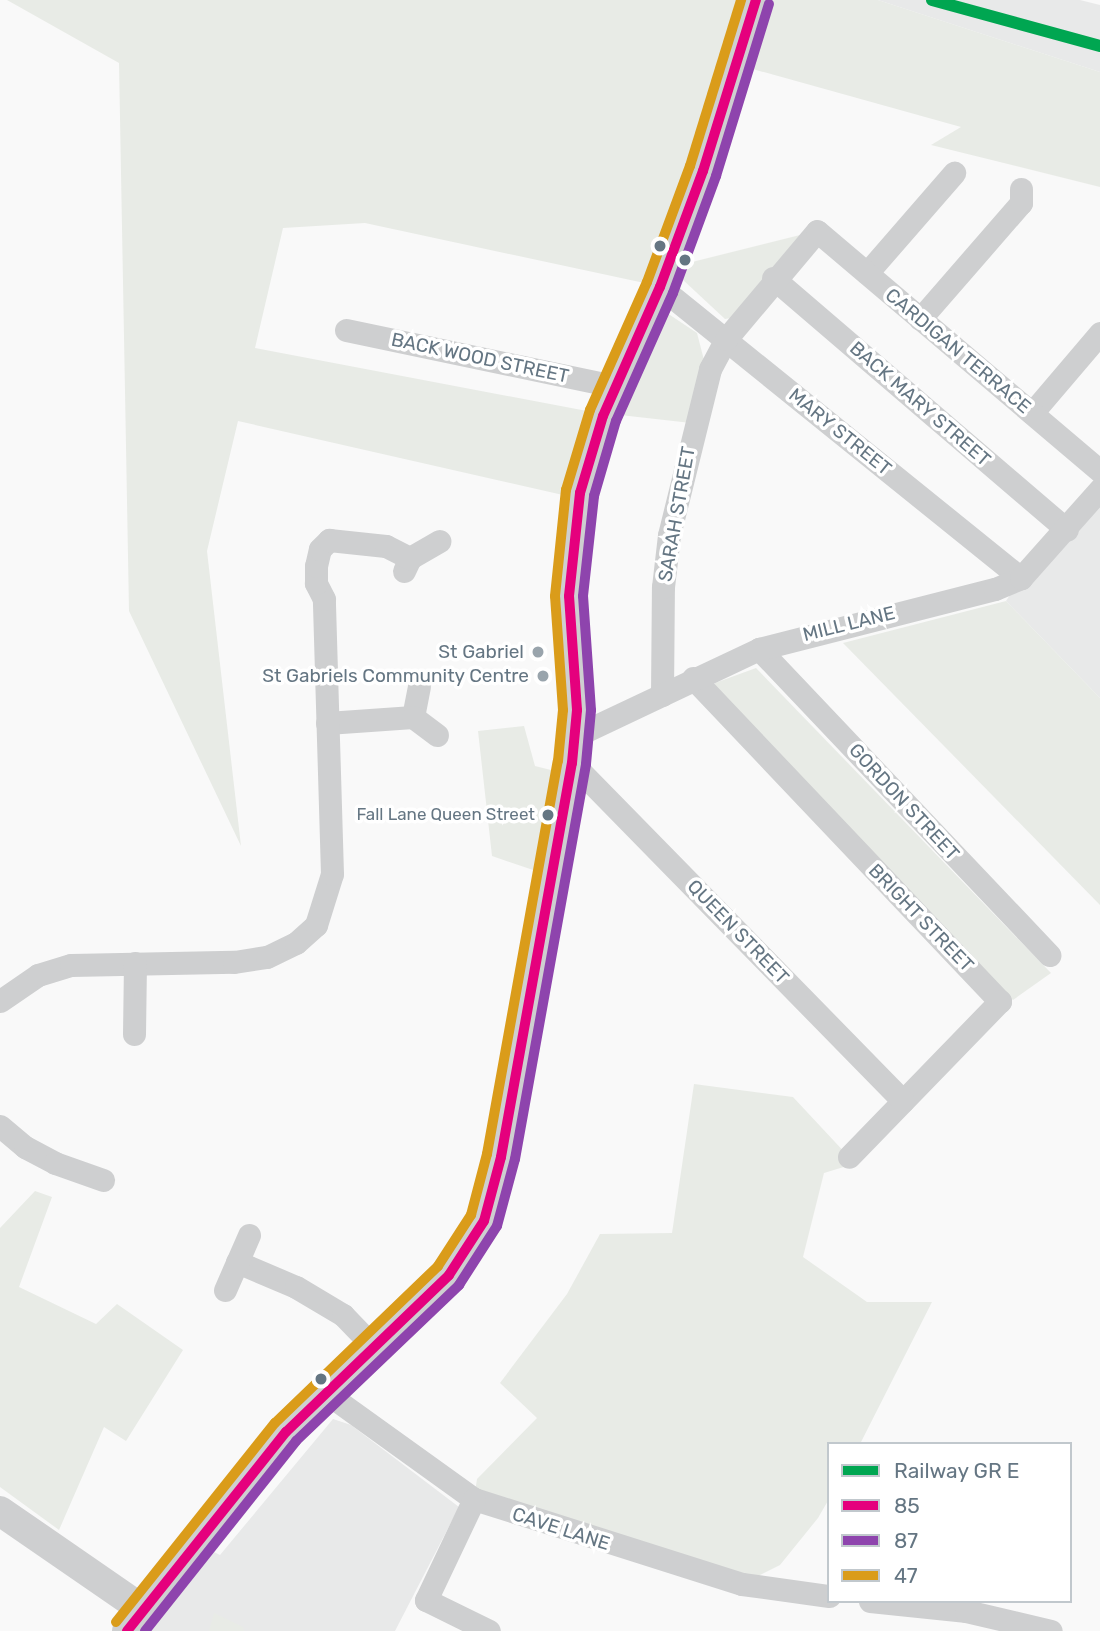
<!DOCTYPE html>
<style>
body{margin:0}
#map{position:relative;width:1100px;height:1631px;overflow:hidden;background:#f9f9f9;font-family:Rubik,sans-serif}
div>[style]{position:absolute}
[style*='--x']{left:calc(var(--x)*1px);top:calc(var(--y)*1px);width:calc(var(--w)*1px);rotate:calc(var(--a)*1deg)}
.built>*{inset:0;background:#e8e9e9}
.green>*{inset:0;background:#e8ebe6}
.minor>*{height:23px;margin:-11.5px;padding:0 11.5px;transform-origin:11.5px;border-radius:11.5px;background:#cecfd0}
.tertiary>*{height:30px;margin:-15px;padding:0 15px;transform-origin:15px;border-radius:15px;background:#cecfd0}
.bus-1>*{height:10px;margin:-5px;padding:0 5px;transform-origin:5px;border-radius:5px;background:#e5007d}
.bus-2>*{height:10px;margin:-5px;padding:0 5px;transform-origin:5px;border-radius:5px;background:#8e44ad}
.bus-3>*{height:10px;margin:-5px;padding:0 5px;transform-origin:5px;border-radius:5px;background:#da9c1a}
.rail-1>*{height:12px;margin:-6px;padding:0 6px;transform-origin:6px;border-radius:6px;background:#00a651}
.dots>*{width:19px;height:19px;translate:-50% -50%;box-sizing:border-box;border:4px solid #fff;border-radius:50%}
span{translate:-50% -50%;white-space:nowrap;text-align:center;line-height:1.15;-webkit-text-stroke:7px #fff;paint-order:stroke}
.bus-label{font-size:17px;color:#657683}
.right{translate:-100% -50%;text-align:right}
.street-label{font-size:19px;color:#657683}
.poi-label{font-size:19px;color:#657683}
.legend{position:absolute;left:827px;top:1442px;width:245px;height:161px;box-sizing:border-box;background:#fff;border:2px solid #c1c8cd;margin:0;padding:9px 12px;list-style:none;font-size:21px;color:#657683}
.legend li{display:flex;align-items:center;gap:14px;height:35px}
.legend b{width:35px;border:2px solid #c1c8cd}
</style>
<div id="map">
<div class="built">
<i style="clip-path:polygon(878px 0,1080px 0,1100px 5px,1100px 72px)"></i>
<i style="clip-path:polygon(1100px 489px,1100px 698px,1006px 601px,1021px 578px)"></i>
<i style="clip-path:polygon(333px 1419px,351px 1425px,459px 1507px,395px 1631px,142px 1631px,210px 1550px,220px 1555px)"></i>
</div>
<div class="green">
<i style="clip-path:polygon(7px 0,739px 0,649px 284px,365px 223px,283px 228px,255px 348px,587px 411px,563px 495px,238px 421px,207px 551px,241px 846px,129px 611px,119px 63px)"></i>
<i style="clip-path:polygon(771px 0,878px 0,1100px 72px,1100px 187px,931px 145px,961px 127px,749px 68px)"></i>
<i style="clip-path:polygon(800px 235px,731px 318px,725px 319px,682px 279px,684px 264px)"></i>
<i style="clip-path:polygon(667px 313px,697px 333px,705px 364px,691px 423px,620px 415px)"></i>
<i style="clip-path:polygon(1006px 601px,1100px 698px,1100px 905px,843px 643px)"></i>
<i style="clip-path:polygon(756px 668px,1051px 973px,1013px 1000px,713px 692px,715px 683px)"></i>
<i style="clip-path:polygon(524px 726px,535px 766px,555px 771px,536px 871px,492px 856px,478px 731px)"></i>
<i style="clip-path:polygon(694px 1084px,793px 1097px,849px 1157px,860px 1162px,824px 1173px,803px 1257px,867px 1302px,932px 1302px,860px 1444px,829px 1444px,829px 1499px,818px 1518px,780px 1565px,742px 1584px,474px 1499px,477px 1479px,537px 1418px,500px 1383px,567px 1294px,600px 1234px,672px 1233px)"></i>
<i style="clip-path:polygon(35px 1191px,52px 1197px,19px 1287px,96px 1324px,117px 1304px,183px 1350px,126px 1441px,104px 1427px,59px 1530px,0 1487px,0 1228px)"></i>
<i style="clip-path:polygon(214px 1613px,243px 1627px,244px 1631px,209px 1631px)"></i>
</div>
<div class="minor">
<i style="--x:867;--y:273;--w:133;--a:-49"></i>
<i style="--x:773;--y:278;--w:387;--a:40.6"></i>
<i style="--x:660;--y:287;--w:464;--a:38.9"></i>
<i style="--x:920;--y:319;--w:154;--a:-49"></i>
<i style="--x:1021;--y:203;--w:14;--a:-90"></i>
<i style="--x:346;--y:330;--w:275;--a:11.8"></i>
<i style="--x:1032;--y:413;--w:105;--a:-49.6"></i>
<i style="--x:404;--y:571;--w:14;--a:-65"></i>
<i style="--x:410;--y:558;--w:34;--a:-30"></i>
<i style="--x:759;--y:649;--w:422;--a:46.5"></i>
<i style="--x:693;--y:678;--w:446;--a:46.5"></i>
<i style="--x:1000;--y:1001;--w:217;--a:134.1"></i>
<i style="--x:662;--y:695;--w:108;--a:-89.5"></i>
<i style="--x:663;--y:587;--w:52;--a:-83.4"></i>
<i style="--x:669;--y:535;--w:171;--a:-76.1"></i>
<i style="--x:710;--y:369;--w:34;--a:-62"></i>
<i style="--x:726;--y:339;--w:141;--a:-49.9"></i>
<i style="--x:817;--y:231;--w:371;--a:40.3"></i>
<i style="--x:413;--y:717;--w:31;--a:-79"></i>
<i style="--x:327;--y:723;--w:86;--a:-4"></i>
<i style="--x:413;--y:717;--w:30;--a:37"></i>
<i style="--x:575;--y:736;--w:204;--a:-25.3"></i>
<i style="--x:759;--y:649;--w:244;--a:-14.3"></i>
<i style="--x:995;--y:589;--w:28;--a:-23"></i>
<i style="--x:1021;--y:578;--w:119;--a:-48.4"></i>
<i style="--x:572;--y:763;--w:473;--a:45.6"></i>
<i style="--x:0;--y:1001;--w:46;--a:-34.4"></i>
<i style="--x:38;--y:975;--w:34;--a:-17"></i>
<i style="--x:71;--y:965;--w:163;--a:-1.1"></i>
<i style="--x:234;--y:962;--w:33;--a:-9"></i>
<i style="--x:267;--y:957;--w:32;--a:-26"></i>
<i style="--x:296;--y:943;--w:27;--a:-42"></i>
<i style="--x:316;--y:925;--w:53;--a:-72.6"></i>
<i style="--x:332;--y:874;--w:275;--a:-91.7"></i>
<i style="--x:324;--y:599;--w:18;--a:-117"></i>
<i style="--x:316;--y:583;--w:17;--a:-90"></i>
<i style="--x:316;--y:566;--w:17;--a:-77"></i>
<i style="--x:320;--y:549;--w:13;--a:-45"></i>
<i style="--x:329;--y:540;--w:57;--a:6"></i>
<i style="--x:386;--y:546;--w:27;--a:27"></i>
<i style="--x:134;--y:1034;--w:71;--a:-89.2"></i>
<i style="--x:0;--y:1126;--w:33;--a:40"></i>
<i style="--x:25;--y:1147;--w:34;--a:28"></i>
<i style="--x:55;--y:1163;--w:51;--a:19.5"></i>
<i style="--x:237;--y:1262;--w:64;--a:23"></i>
<i style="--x:296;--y:1287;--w:55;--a:30.8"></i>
<i style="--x:343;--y:1315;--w:43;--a:45.9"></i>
<i style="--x:225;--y:1290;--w:60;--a:-66.4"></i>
<i style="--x:325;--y:1392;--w:183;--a:35.7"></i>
<i style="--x:474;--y:1499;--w:281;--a:17.6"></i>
<i style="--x:742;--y:1584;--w:88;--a:7.9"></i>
<i style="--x:474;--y:1499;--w:112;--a:115.4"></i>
<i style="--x:426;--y:1600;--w:70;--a:26.2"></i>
<i style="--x:870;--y:1601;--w:97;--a:5.9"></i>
<i style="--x:966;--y:1611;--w:87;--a:13.2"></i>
</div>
<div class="tertiary">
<i style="--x:0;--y:1511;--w:173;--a:34.6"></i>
<i style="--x:127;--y:1631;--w:255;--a:-51.4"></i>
<i style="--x:286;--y:1432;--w:226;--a:-43.9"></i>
<i style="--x:449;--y:1275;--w:64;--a:-57.1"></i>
<i style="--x:484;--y:1221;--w:66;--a:-75.1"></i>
<i style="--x:501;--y:1157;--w:400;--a:-79.8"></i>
<i style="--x:572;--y:763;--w:53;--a:-84.6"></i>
<i style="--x:577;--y:710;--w:114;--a:-94"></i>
<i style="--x:569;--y:596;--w:104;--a:-83.9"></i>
<i style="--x:580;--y:493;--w:80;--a:-73.4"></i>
<i style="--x:603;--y:416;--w:141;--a:-66.2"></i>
<i style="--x:660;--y:287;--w:124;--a:-69.7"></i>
<i style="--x:703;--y:171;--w:179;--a:-72.8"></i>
</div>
<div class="bus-1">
<i style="--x:127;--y:1631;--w:255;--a:-51.4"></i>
<i style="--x:286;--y:1432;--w:226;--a:-43.9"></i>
<i style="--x:449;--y:1275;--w:64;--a:-57.1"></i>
<i style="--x:484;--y:1221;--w:66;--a:-75.1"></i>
<i style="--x:501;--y:1157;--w:400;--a:-79.8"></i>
<i style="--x:572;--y:763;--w:53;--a:-84.6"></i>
<i style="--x:577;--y:710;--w:114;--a:-94"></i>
<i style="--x:569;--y:596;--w:104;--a:-83.9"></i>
<i style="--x:580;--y:493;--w:80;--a:-73.4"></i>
<i style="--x:603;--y:416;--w:141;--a:-66.2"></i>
<i style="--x:660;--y:287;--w:124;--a:-69.7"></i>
<i style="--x:703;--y:171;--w:179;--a:-72.8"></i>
</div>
<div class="bus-2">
<i style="--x:145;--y:1631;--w:243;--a:-51.5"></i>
<i style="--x:296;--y:1441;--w:226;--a:-43.7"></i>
<i style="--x:459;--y:1285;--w:70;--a:-57.2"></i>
<i style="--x:497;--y:1226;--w:69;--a:-75"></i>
<i style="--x:515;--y:1159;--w:401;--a:-79.8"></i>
<i style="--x:586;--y:764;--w:54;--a:-84.7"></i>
<i style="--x:591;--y:710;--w:114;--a:-94"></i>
<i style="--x:583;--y:596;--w:101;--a:-83.7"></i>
<i style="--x:594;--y:496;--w:78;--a:-73.7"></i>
<i style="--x:616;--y:421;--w:140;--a:-66"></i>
<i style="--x:673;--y:293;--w:125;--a:-69.8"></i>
<i style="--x:716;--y:176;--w:180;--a:-72.9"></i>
</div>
<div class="bus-3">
<i style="--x:116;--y:1622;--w:255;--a:-51.4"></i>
<i style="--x:275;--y:1423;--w:226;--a:-43.9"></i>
<i style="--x:438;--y:1266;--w:61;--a:-57.1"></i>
<i style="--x:471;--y:1215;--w:63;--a:-75.3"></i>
<i style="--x:487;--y:1154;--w:399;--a:-79.8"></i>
<i style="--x:558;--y:761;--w:51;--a:-84.4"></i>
<i style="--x:563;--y:710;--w:114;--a:-94"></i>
<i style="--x:555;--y:596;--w:107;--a:-84.1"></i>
<i style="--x:566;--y:490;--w:84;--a:-73.3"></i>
<i style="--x:590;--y:410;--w:140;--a:-66"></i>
<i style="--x:647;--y:282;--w:124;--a:-69.7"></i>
<i style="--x:690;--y:166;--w:174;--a:-72.9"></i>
</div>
<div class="rail-1">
<i style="--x:932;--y:0;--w:174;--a:15.3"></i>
</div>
<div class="dots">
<i style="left:660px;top:246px;background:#657683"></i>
<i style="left:685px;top:260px;background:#657683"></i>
<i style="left:538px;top:652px;background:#99a4ac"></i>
<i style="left:543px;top:676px;background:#99a4ac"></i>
<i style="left:548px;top:815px;background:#657683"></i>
<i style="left:321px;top:1379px;background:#657683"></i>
</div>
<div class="bus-label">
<span class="right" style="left:535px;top:815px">Fall Lane Queen Street</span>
</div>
<div class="street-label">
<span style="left:958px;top:351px;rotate:40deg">CARDIGAN TERRACE</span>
<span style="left:480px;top:358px;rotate:12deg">BACK WOOD STREET</span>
<span style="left:920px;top:404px;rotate:41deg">BACK MARY STREET</span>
<span style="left:840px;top:432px;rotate:39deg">MARY STREET</span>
<span style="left:677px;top:514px;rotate:-80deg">SARAH STREET</span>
<span style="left:849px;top:624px;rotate:-14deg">MILL LANE</span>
<span style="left:904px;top:802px;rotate:47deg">GORDON STREET</span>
<span style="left:921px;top:918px;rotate:46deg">BRIGHT STREET</span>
<span style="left:738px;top:932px;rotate:46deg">QUEEN STREET</span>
<span style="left:561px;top:1529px;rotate:18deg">CAVE LANE</span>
</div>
<div class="poi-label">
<span class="right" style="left:524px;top:652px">St Gabriel</span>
<span class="right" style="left:529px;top:676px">St Gabriels Community Centre</span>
</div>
<ul class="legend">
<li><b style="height:9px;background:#00a651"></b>Railway GR E</li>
<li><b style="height:9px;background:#e5007d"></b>85</li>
<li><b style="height:9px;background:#8e44ad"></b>87</li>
<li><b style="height:9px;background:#da9c1a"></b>47</li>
</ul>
</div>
